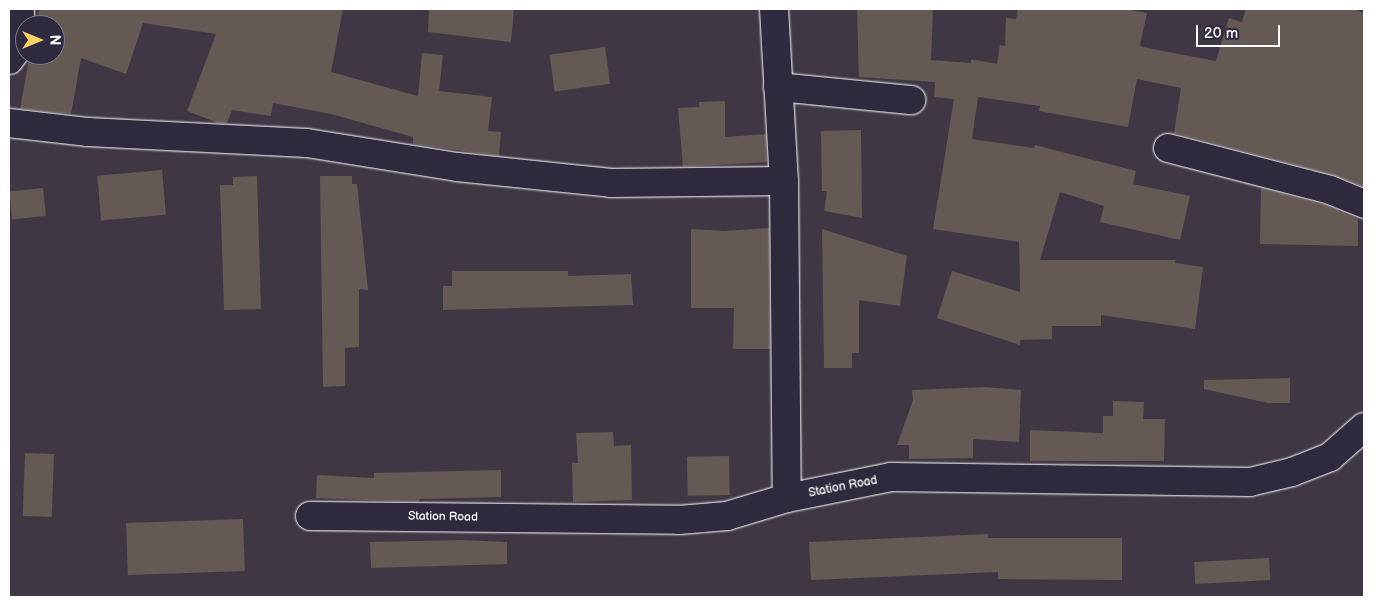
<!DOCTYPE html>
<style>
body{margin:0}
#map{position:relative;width:1373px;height:606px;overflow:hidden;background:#3f3844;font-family:"Balsamiq Sans",sans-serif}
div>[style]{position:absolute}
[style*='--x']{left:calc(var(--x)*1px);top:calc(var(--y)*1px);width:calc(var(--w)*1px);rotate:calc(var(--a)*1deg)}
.building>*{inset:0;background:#655954;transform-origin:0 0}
.roads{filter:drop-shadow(0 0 1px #fff) drop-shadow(0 0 1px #fff)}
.minor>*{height:28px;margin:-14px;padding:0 14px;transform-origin:14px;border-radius:14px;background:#2f2a3d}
span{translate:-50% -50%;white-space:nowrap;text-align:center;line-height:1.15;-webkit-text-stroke:4.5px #2f2a3d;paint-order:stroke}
.street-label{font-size:12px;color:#fff}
.frame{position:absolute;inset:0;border:10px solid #fff;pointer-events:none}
.north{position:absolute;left:15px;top:15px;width:50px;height:50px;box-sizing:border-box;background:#2f2a3d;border:1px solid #827f8b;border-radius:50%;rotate:90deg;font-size:14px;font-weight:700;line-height:20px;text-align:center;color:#fff}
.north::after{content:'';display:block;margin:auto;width:18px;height:22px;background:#ffd166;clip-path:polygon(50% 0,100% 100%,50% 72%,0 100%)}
.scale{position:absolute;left:1196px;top:25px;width:84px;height:22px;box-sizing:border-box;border:2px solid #fff;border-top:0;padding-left:6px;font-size:15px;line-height:18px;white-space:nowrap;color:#fff;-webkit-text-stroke:4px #2f2a3d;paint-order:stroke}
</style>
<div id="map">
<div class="building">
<i style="clip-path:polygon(39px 9px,343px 9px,331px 72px,418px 96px,422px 53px,443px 55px,439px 91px,492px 97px,488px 131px,501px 132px,499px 156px,413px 144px,413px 137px,331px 114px,273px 103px,271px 116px,232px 110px,227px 123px,218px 123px,187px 111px,216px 34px,143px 23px,126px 74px,81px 58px,71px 114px,20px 109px,29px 59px,32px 55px,55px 55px,55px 25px,36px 25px)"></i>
<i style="clip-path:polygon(429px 9px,514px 9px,511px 42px,428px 32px)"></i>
<i style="clip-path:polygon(857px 9px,933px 9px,931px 60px,971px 63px,971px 59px,997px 64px,1000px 45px,1005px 46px,1006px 18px,1016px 19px,1018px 9px,1125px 9px,1147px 13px,1140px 45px,1142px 47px,1216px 61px,1229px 18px,1242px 22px,1246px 9px,1353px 9px,1364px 13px,1364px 187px,1334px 175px,1174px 133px,1181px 88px,1137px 79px,1128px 127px,1039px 111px,1040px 106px,978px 97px,972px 139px,1034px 148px,1035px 145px,1136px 171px,1133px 184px,1190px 196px,1180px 240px,1100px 222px,1104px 206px,1060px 192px,1040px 260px,1176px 260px,1175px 263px,1203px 267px,1195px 329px,1101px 315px,1101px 326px,1052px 326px,1052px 339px,1020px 340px,1020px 345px,937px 318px,952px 271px,1020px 292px,1019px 242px,933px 229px,954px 99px,934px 97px,935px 82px,859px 77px)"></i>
<i style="left:605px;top:47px;width:37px;height:56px;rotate:82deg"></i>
<i style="clip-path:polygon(725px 101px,725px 137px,766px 134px,767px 162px,683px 167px,678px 108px,699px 107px,699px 102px)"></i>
<i style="clip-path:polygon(861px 130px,862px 218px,824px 211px,827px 191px,822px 191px,821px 131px)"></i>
<i style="left:162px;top:170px;width:45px;height:65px;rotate:85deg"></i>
<i style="clip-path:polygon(257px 176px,261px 309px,224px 310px,220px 185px,233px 185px,233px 177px)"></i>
<i style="clip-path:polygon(320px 176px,352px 176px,352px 184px,357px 184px,368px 290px,359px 289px,359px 347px,345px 348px,345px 386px,323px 387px)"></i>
<i style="left:43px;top:188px;width:28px;height:34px;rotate:84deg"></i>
<i style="clip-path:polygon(1261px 188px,1325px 205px,1358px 219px,1358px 246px,1260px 244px)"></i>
<i style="clip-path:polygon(769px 228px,770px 349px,733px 349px,734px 308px,691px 308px,691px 229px,725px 231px)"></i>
<i style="clip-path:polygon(822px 229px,907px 256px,900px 306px,859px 300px,859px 353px,852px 353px,852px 368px,824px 368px)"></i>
<i style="clip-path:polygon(452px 271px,568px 271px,568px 276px,631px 274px,633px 305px,443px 310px,443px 286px,452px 286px)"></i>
<i style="clip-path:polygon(1290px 378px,1290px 403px,1268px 403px,1204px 389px,1204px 380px)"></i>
<i style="clip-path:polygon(985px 387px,1021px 390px,1019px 442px,973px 439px,973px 458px,909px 459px,909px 445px,897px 445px,913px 400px,912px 390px)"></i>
<i style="clip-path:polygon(1113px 401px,1144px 402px,1143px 419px,1165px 419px,1164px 461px,1030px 461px,1030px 430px,1103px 433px,1103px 416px,1113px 416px)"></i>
<i style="clip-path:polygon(613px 432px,614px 446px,631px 445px,632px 500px,573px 502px,572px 463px,578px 463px,576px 433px)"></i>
<i style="left:25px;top:453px;width:29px;height:63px;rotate:2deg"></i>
<i style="left:729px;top:456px;width:39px;height:42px;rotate:89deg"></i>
<i style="clip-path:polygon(501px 470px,501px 497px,419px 499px,419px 502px,316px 498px,317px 475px,374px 478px,374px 473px)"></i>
<i style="left:243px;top:519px;width:52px;height:117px;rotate:88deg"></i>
<i style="clip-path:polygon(988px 534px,988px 538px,1122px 538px,1122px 580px,998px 579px,998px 572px,811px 580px,809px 542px)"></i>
<i style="clip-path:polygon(463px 540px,507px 542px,507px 564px,371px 568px,370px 542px)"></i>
<i style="left:1269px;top:558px;width:22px;height:75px;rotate:87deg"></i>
</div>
<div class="roads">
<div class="minor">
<i style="--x:774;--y:9;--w:172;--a:86.7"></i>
<i style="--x:784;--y:181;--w:317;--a:89.5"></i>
<i style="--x:9;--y:60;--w:20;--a:-53"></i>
<i style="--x:21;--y:44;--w:35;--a:-92"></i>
<i style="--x:778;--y:87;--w:134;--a:5.6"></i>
<i style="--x:9;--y:123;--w:80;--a:6.5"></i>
<i style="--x:88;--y:132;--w:219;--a:2.9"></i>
<i style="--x:307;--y:143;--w:152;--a:9.1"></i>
<i style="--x:457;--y:167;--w:155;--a:5.9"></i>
<i style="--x:611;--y:183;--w:173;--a:-0.7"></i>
<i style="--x:1168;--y:148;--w:167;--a:14.5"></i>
<i style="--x:1330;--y:190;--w:37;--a:22"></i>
<i style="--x:310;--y:516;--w:369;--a:0.6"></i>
<i style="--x:679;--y:520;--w:48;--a:-4.8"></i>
<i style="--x:727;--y:516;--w:63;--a:-16.7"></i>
<i style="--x:787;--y:498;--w:106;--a:-11.4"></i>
<i style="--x:891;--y:477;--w:359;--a:0.8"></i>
<i style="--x:1250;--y:482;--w:43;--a:-13.4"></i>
<i style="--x:1292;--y:472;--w:41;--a:-21.5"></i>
<i style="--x:1330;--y:457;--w:45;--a:-41.4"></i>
</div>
</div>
<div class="street-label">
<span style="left:843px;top:487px;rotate:-11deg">Station Road</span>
<span style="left:443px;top:517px;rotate:1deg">Station Road</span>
</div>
<div class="frame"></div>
<div class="north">N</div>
<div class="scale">20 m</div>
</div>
